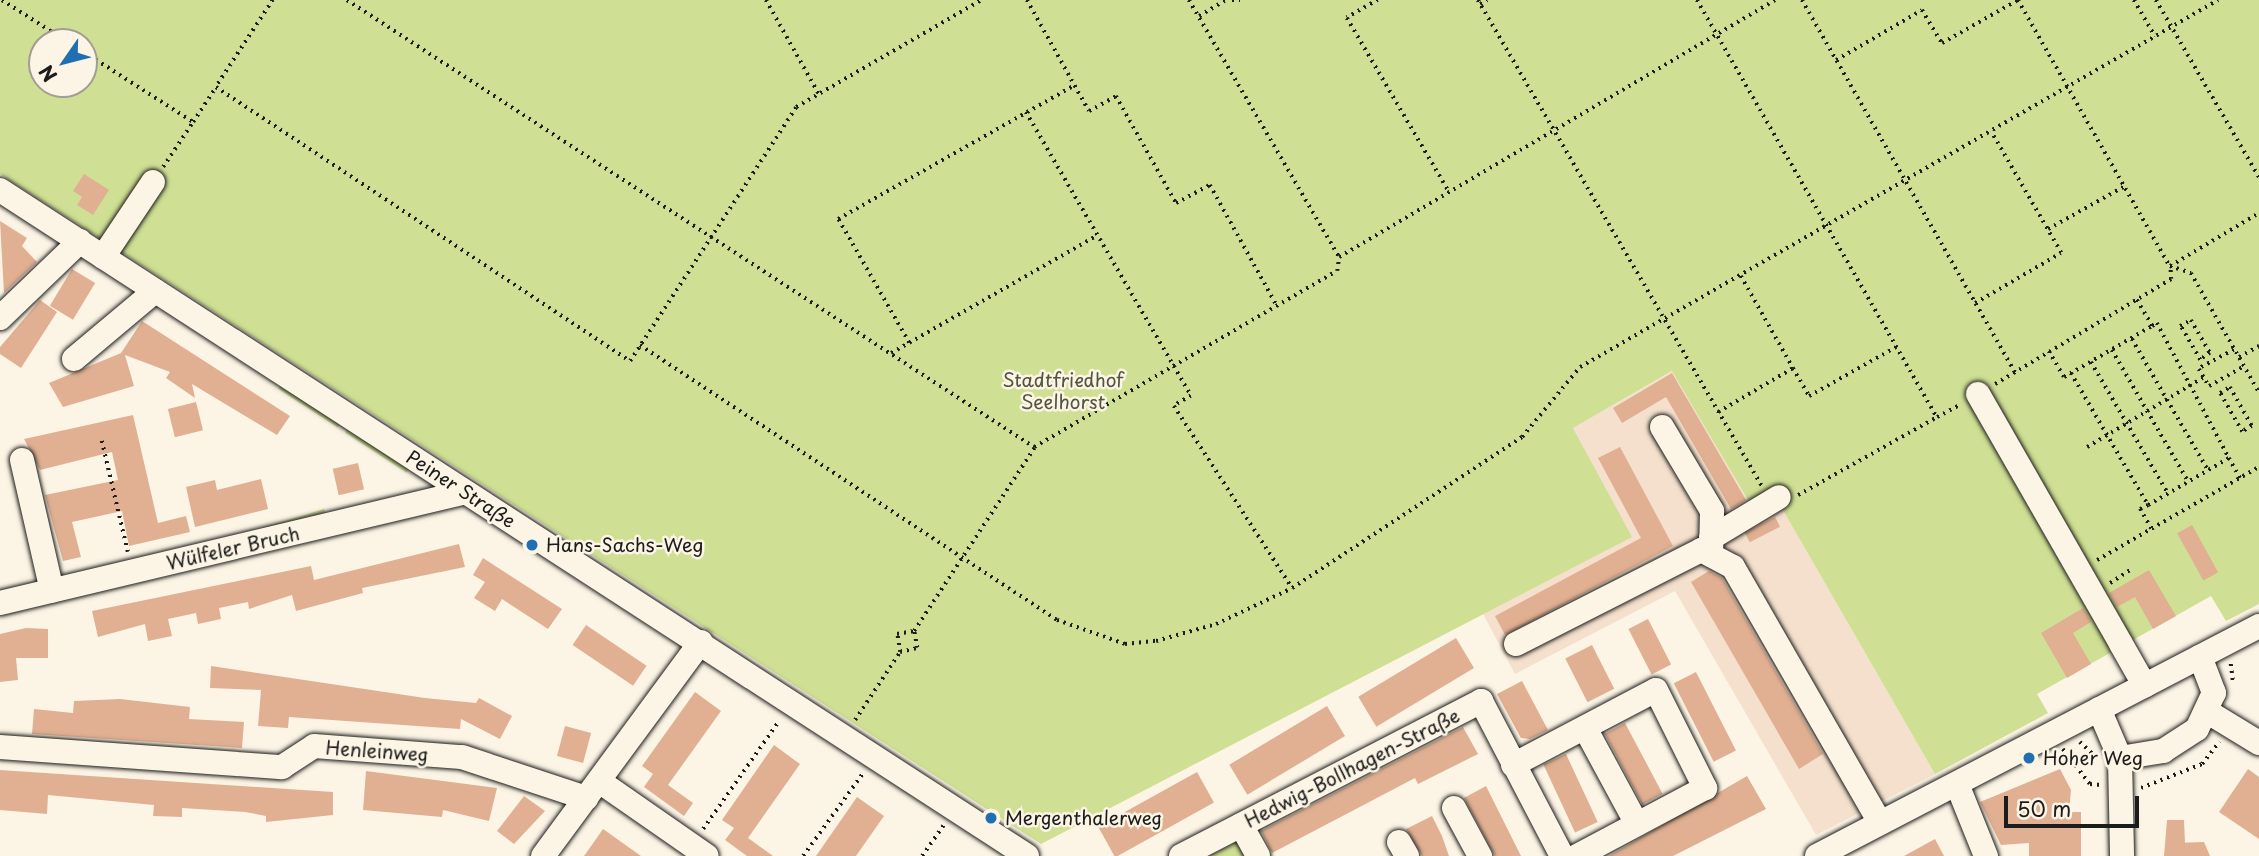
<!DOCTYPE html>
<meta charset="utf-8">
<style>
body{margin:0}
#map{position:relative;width:2259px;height:856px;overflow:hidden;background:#fcf5e5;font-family:"Playpen Sans",sans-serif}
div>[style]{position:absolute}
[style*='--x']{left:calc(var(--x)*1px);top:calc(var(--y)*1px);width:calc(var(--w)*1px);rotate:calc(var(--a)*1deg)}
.built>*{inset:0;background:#f4e0cc}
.green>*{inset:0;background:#cfdf93;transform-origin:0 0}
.building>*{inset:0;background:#e1b092;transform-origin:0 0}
.path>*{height:3.5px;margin-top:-1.75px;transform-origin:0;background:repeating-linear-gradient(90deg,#1c1c1c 0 2px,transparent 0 7px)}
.roads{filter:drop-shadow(0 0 2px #1c1c1c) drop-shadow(0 0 2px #1c1c1c)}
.minor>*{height:24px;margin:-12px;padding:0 12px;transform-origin:12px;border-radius:12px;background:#fcf5e5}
.dots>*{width:19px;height:19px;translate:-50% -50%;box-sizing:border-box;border:4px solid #fcf5e5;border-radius:50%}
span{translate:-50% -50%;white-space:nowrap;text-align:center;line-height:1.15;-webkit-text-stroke:5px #fcf5e5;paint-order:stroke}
.park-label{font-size:19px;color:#525640}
.street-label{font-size:19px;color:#1c1c1c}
.poi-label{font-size:19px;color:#1c1c1c}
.left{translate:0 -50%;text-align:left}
.north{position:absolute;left:28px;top:28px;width:70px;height:70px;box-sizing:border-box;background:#fcf5e5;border:2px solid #a29e95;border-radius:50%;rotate:235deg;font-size:19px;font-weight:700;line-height:28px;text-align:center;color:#1c1c1c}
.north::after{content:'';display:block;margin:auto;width:24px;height:32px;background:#1f6fb2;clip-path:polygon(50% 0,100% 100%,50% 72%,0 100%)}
.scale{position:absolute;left:2004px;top:796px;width:135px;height:32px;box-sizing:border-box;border:4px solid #1c1c1c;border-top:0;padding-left:9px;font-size:21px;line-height:24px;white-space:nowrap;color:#1c1c1c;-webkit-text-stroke:5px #fcf5e5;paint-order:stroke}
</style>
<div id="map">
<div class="built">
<i style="clip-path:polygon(1673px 371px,1757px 516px,1780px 505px,1935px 774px,1816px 835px,1675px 591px,1515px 674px,1483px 614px,1631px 537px,1573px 428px)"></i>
</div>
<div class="green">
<i style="clip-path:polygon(evenodd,0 0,2259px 0,2259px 604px,2226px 621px,2211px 596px,2037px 694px,2048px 713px,1935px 774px,1780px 505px,1758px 517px,1672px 371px,1573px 428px,1632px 537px,1041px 844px,0 174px,0 0,42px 42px,84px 42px,84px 84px,42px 84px,42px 42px)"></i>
<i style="left:282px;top:383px;width:71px;height:7px;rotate:33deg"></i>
<i style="left:349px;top:427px;width:73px;height:7px;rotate:33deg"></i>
<i style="left:324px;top:509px;width:10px;height:78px;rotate:73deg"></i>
<i style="clip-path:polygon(1241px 840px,1250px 856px,1209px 856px)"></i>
</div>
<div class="building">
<i style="clip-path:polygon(84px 174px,109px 190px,93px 215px,77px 205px,82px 197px,73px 191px)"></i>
<i style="clip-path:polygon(0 221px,27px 238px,22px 246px,37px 262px,4px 293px)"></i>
<i style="left:72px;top:269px;width:27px;height:43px;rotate:31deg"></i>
<i style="clip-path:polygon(40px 300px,57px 312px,21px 368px,0 354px,0 347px)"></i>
<i style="clip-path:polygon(142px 321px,290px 416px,277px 435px,192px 384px,195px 398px,166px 378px,170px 372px,125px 355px,134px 386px,63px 407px,49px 383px,121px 353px)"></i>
<i style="clip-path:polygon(1672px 373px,1746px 500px,1731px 509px,1666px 397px,1622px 423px,1613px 408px)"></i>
<i style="left:196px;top:402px;width:29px;height:29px;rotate:76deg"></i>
<i style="clip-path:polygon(133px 415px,158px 523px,186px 516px,190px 532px,129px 546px,122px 511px,72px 522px,81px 557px,63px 561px,45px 495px,118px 480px,112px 452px,40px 470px,24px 439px)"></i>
<i style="clip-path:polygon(1620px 447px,1673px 546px,1505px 635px,1495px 616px,1641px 538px,1598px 458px)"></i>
<i style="left:358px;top:463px;width:27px;height:26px;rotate:77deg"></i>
<i style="clip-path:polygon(261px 479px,268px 509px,195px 527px,186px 487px,215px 480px,217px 490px)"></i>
<i style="left:1775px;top:517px;width:11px;height:34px;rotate:63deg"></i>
<i style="left:2192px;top:525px;width:54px;height:17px;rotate:61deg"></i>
<i style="clip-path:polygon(459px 544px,465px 567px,362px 588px,363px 593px,296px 611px,292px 595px,249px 609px,248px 602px,219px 608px,221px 619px,198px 624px,196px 613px,168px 619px,172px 636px,148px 641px,145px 624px,98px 637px,92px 611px,311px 566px,314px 580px)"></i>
<i style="clip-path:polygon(483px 558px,562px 609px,548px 629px,502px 599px,495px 611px,474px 598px,485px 582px,473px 575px)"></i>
<i style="clip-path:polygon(2149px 570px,2176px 616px,2153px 629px,2135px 597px,2117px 607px,2109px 593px)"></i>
<i style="clip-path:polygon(1709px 571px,1722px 578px,1823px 754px,1799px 769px,1691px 582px)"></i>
<i style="clip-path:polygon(2083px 608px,2091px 622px,2073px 633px,2091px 664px,2067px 678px,2041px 633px)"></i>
<i style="left:1648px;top:619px;width:51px;height:22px;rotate:63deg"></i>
<i style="left:586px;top:625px;width:73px;height:24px;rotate:34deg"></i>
<i style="clip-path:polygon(26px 628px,48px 629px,48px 658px,16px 658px,18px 680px,0 682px,0 634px)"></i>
<i style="left:1456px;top:638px;width:35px;height:114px;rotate:59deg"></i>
<i style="left:1592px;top:645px;width:49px;height:30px;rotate:63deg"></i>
<i style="clip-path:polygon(211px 666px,425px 698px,476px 703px,479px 698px,512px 716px,500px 739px,461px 719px,460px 729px,289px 717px,288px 728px,258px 726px,261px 690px,210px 688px)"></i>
<i style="left:1696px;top:672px;width:88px;height:25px;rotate:63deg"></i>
<i style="clip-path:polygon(1522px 681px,1548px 730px,1530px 739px,1521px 738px,1497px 694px)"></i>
<i style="clip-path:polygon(695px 692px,721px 711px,668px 785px,693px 803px,684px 816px,644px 787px,653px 774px,642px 766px)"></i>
<i style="clip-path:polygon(120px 699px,190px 707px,189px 719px,244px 722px,242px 748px,32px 734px,34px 709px,73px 713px,74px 701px)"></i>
<i style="left:1327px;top:706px;width:35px;height:114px;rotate:59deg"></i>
<i style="left:1625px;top:723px;width:80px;height:23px;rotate:62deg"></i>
<i style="left:565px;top:726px;width:27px;height:31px;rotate:15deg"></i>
<i style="clip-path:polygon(1463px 727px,1478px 754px,1418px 784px,1415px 778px,1272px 853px,1261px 831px)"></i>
<i style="clip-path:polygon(774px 745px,800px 764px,748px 838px,773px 856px,747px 856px,725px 840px,734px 828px,722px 820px)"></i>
<i style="left:1566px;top:754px;width:75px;height:25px;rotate:65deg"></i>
<i style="clip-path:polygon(2060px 769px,2071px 790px,2069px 812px,2081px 812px,2081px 856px,2029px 856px,2029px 843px,2001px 845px,1980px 802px)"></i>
<i style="clip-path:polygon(2248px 769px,2259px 777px,2259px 839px,2219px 812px)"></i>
<i style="clip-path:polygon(0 770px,333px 792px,333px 815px,266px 822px,266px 816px,245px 812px,182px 808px,182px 817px,153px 816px,154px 805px,48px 795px,47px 814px,0 810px)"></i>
<i style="clip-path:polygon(366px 771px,497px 788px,489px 821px,443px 810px,442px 817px,363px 810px)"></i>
<i style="left:1197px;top:772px;width:35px;height:113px;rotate:61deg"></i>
<i style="clip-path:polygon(1747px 776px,1766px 809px,1673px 856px,1609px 856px)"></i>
<i style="clip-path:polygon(1486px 786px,1521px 856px,1495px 856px,1464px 798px)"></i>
<i style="clip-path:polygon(524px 796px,545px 811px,514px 844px,497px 831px)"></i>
<i style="clip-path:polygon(857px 797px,884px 816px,856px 856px,816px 856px)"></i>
<i style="clip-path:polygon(1432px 816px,1442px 836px,1449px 856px,1422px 856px,1406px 829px)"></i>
<i style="clip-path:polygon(2167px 820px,2184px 820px,2185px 843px,2176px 843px,2204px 842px,2210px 856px,2164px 856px)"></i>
<i style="clip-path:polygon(603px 829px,641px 856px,584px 856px)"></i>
<i style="clip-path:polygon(1935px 839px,1944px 856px,1904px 856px)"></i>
</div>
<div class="path">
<i style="--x:2;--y:0;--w:78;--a:32.5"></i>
<i style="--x:273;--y:0;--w:104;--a:123.2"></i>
<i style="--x:216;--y:87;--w:496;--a:33.5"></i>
<i style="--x:630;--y:361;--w:303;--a:-56.8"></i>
<i style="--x:796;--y:107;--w:214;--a:-30"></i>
<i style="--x:347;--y:0;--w:820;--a:33.05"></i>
<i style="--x:1034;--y:447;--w:350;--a:-30.2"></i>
<i style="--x:1337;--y:271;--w:14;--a:-82"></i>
<i style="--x:1339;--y:257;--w:506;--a:-30.52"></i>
<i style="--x:766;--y:0;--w:108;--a:60.6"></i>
<i style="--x:1027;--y:0;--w:127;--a:60.8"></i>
<i style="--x:1089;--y:111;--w:31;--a:-29"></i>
<i style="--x:1116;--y:96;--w:123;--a:60.7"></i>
<i style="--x:1176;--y:203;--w:38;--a:-28"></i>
<i style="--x:1210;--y:185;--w:138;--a:61"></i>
<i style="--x:1189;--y:0;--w:298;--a:59.7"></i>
<i style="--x:1232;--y:0;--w:8;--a:0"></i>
<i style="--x:1378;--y:0;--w:36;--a:150"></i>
<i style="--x:1347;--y:18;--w:202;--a:59.6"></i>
<i style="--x:1478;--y:0;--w:563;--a:59.7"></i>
<i style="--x:1697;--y:0;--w:481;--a:60.1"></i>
<i style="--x:1937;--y:417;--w:27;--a:-28"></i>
<i style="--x:1802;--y:0;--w:429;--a:60.2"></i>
<i style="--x:2018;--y:0;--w:306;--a:60.3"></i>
<i style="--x:2170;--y:266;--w:104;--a:-30.8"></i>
<i style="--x:2134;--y:0;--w:42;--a:59.7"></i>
<i style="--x:2156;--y:0;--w:205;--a:59.8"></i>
<i style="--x:1480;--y:4;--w:8;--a:-30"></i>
<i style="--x:1199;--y:16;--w:31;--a:-31"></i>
<i style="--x:84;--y:52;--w:130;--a:32.7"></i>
<i style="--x:193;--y:122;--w:42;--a:-56.7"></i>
<i style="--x:1836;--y:60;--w:99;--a:-30.2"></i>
<i style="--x:1922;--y:10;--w:39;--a:59"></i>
<i style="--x:1942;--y:43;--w:87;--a:-29.5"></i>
<i style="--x:1026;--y:112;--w:328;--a:59.8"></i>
<i style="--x:1191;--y:396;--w:20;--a:150"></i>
<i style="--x:1174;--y:406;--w:217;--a:57"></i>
<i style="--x:163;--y:167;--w:54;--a:-56.3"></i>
<i style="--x:2048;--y:229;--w:88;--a:-29.2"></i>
<i style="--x:1741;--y:276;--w:106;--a:60.5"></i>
<i style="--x:1975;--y:303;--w:99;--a:-30.2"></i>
<i style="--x:2061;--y:253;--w:140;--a:-120"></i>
<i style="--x:2191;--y:320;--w:38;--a:60"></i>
<i style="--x:2210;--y:353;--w:12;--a:145"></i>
<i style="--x:2200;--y:360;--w:39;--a:-120"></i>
<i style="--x:2180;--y:326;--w:13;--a:-29"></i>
<i style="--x:2152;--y:326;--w:6;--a:-31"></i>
<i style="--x:2157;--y:323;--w:153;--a:61.9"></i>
<i style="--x:2132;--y:339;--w:151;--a:59.9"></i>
<i style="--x:909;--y:343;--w:143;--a:-119.8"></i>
<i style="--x:838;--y:219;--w:272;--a:-29.5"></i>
<i style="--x:640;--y:345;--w:500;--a:33.4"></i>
<i style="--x:1057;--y:620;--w:72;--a:19.4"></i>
<i style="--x:1125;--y:644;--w:31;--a:-6"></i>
<i style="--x:1156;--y:641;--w:62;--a:-15.8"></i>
<i style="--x:1216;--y:624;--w:84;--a:-25.3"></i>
<i style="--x:1292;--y:588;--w:275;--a:-33.3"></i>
<i style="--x:1522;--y:437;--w:91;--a:-50.4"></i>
<i style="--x:1580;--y:367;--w:736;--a:-29.91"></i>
<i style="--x:2112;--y:350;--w:151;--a:59.9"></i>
<i style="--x:2234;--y:350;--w:40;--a:152"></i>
<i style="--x:2199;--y:369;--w:20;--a:60"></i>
<i style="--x:2209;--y:386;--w:40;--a:-29.7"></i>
<i style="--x:2049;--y:351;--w:30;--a:60"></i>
<i style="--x:2064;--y:377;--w:102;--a:-30.1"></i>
<i style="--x:2152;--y:326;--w:31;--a:-121"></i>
<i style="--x:891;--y:353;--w:236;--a:-29.7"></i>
<i style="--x:2239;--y:357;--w:23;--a:-29"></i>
<i style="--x:2091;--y:362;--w:152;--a:59.6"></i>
<i style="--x:2071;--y:373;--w:153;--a:59.7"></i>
<i style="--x:1995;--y:384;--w:205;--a:-30.8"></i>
<i style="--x:2171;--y:279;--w:13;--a:-94"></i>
<i style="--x:2170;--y:266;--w:22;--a:18"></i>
<i style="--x:2191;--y:273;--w:137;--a:60.3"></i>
<i style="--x:2230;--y:387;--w:45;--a:60.6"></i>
<i style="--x:2252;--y:426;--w:12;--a:149"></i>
<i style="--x:2242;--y:432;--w:45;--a:-119.4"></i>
<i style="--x:2220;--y:393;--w:12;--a:-31"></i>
<i style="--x:1718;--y:412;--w:87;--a:-30.4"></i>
<i style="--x:1793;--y:368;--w:32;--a:60"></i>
<i style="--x:1809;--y:396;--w:100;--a:-29.4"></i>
<i style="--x:102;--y:441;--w:114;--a:76.8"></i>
<i style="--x:2087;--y:447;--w:136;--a:-30.9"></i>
<i style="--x:1798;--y:495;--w:159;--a:-29.3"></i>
<i style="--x:2151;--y:529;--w:23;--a:-119"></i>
<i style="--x:2140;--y:509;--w:9;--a:-27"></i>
<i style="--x:2148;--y:505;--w:94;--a:-30.1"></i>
<i style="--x:2229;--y:458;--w:23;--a:61"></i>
<i style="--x:2097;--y:560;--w:187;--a:-29.9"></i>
<i style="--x:2110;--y:583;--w:24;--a:-33"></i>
<i style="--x:900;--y:652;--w:18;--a:-99"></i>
<i style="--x:897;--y:634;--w:17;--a:-10"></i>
<i style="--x:2231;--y:664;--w:17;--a:83"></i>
<i style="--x:855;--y:720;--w:82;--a:-56.5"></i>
<i style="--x:900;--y:652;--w:17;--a:-13"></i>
<i style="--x:917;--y:648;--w:17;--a:-100"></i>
<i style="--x:914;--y:631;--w:219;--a:-56.7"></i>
<i style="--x:2080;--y:742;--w:23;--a:43"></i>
<i style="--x:2063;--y:749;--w:44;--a:52.4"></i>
<i style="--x:2090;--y:784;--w:11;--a:5"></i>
<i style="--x:2141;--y:788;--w:66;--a:-21.5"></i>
<i style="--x:2202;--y:764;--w:28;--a:-52"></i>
<i style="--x:703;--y:829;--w:132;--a:-54.9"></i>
<i style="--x:803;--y:856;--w:102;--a:-54.1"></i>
<i style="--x:922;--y:856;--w:38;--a:-55"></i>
</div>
<div class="roads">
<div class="minor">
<i style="--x:0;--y:190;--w:1224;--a:32.96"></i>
<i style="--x:103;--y:257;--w:90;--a:-56.3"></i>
<i style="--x:0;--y:318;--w:111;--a:-43.9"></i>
<i style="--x:74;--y:359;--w:106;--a:-40"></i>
<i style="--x:1978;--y:394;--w:286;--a:60.2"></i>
<i style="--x:1662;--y:427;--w:98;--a:59.2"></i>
<i style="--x:1712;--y:511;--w:44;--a:91.3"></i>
<i style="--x:22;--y:460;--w:134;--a:77.1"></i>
<i style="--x:1711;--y:538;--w:79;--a:-31.1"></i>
<i style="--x:0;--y:603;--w:478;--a:-13.4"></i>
<i style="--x:1516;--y:644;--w:208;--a:-26.9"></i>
<i style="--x:1701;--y:550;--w:36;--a:28"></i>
<i style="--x:1733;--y:567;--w:295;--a:60.1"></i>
<i style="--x:2121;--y:644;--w:48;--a:60.3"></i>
<i style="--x:2099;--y:709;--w:53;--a:66.8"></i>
<i style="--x:2120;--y:758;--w:98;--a:88.8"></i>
<i style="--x:2208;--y:712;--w:60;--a:31.3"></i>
<i style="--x:1585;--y:728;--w:109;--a:61.6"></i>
<i style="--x:0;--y:747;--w:283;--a:4.1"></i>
<i style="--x:282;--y:767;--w:38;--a:-33"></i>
<i style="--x:314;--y:746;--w:148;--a:4.3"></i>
<i style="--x:462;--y:757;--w:131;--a:18.3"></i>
<i style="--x:2120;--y:758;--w:44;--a:-9.2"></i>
<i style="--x:2163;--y:751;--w:40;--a:-32.9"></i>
<i style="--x:2197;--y:729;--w:40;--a:-65"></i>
<i style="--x:2214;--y:693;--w:39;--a:-111"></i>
<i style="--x:1513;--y:765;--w:161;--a:-27.7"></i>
<i style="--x:1656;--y:690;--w:110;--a:63.4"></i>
<i style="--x:1705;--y:788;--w:145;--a:152"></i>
<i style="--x:599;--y:781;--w:131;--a:34.8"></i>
<i style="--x:1957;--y:784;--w:78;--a:68.1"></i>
<i style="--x:1454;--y:808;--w:55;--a:61.6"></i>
<i style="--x:1241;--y:825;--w:35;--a:61"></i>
<i style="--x:1399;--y:842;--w:16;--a:60"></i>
<i style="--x:543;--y:856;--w:266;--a:-53.6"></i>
<i style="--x:1181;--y:856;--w:338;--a:-27.3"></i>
<i style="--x:1481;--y:701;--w:175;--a:62.4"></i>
<i style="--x:1817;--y:856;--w:498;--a:-27.5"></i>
</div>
</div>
<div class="dots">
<i style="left:532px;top:545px;background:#1f6fb2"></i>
<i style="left:2029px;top:758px;background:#1f6fb2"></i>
<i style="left:991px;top:818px;background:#1f6fb2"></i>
</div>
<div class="park-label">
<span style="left:1063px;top:391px">Stadtfriedhof<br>Seelhorst</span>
</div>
<div class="street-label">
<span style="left:461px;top:489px;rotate:33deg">Peiner Straße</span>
<span style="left:233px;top:548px;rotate:-13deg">Wülfeler Bruch</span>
<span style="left:377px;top:751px;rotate:4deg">Henleinweg</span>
<span style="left:1352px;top:768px;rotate:-27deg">Hedwig-Bollhagen-Straße</span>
</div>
<div class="poi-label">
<span class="left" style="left:546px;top:545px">Hans-Sachs-Weg</span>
<span class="left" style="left:2043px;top:758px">Hoher Weg</span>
<span class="left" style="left:1005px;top:818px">Mergenthalerweg</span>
</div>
<div class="north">N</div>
<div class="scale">50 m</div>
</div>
